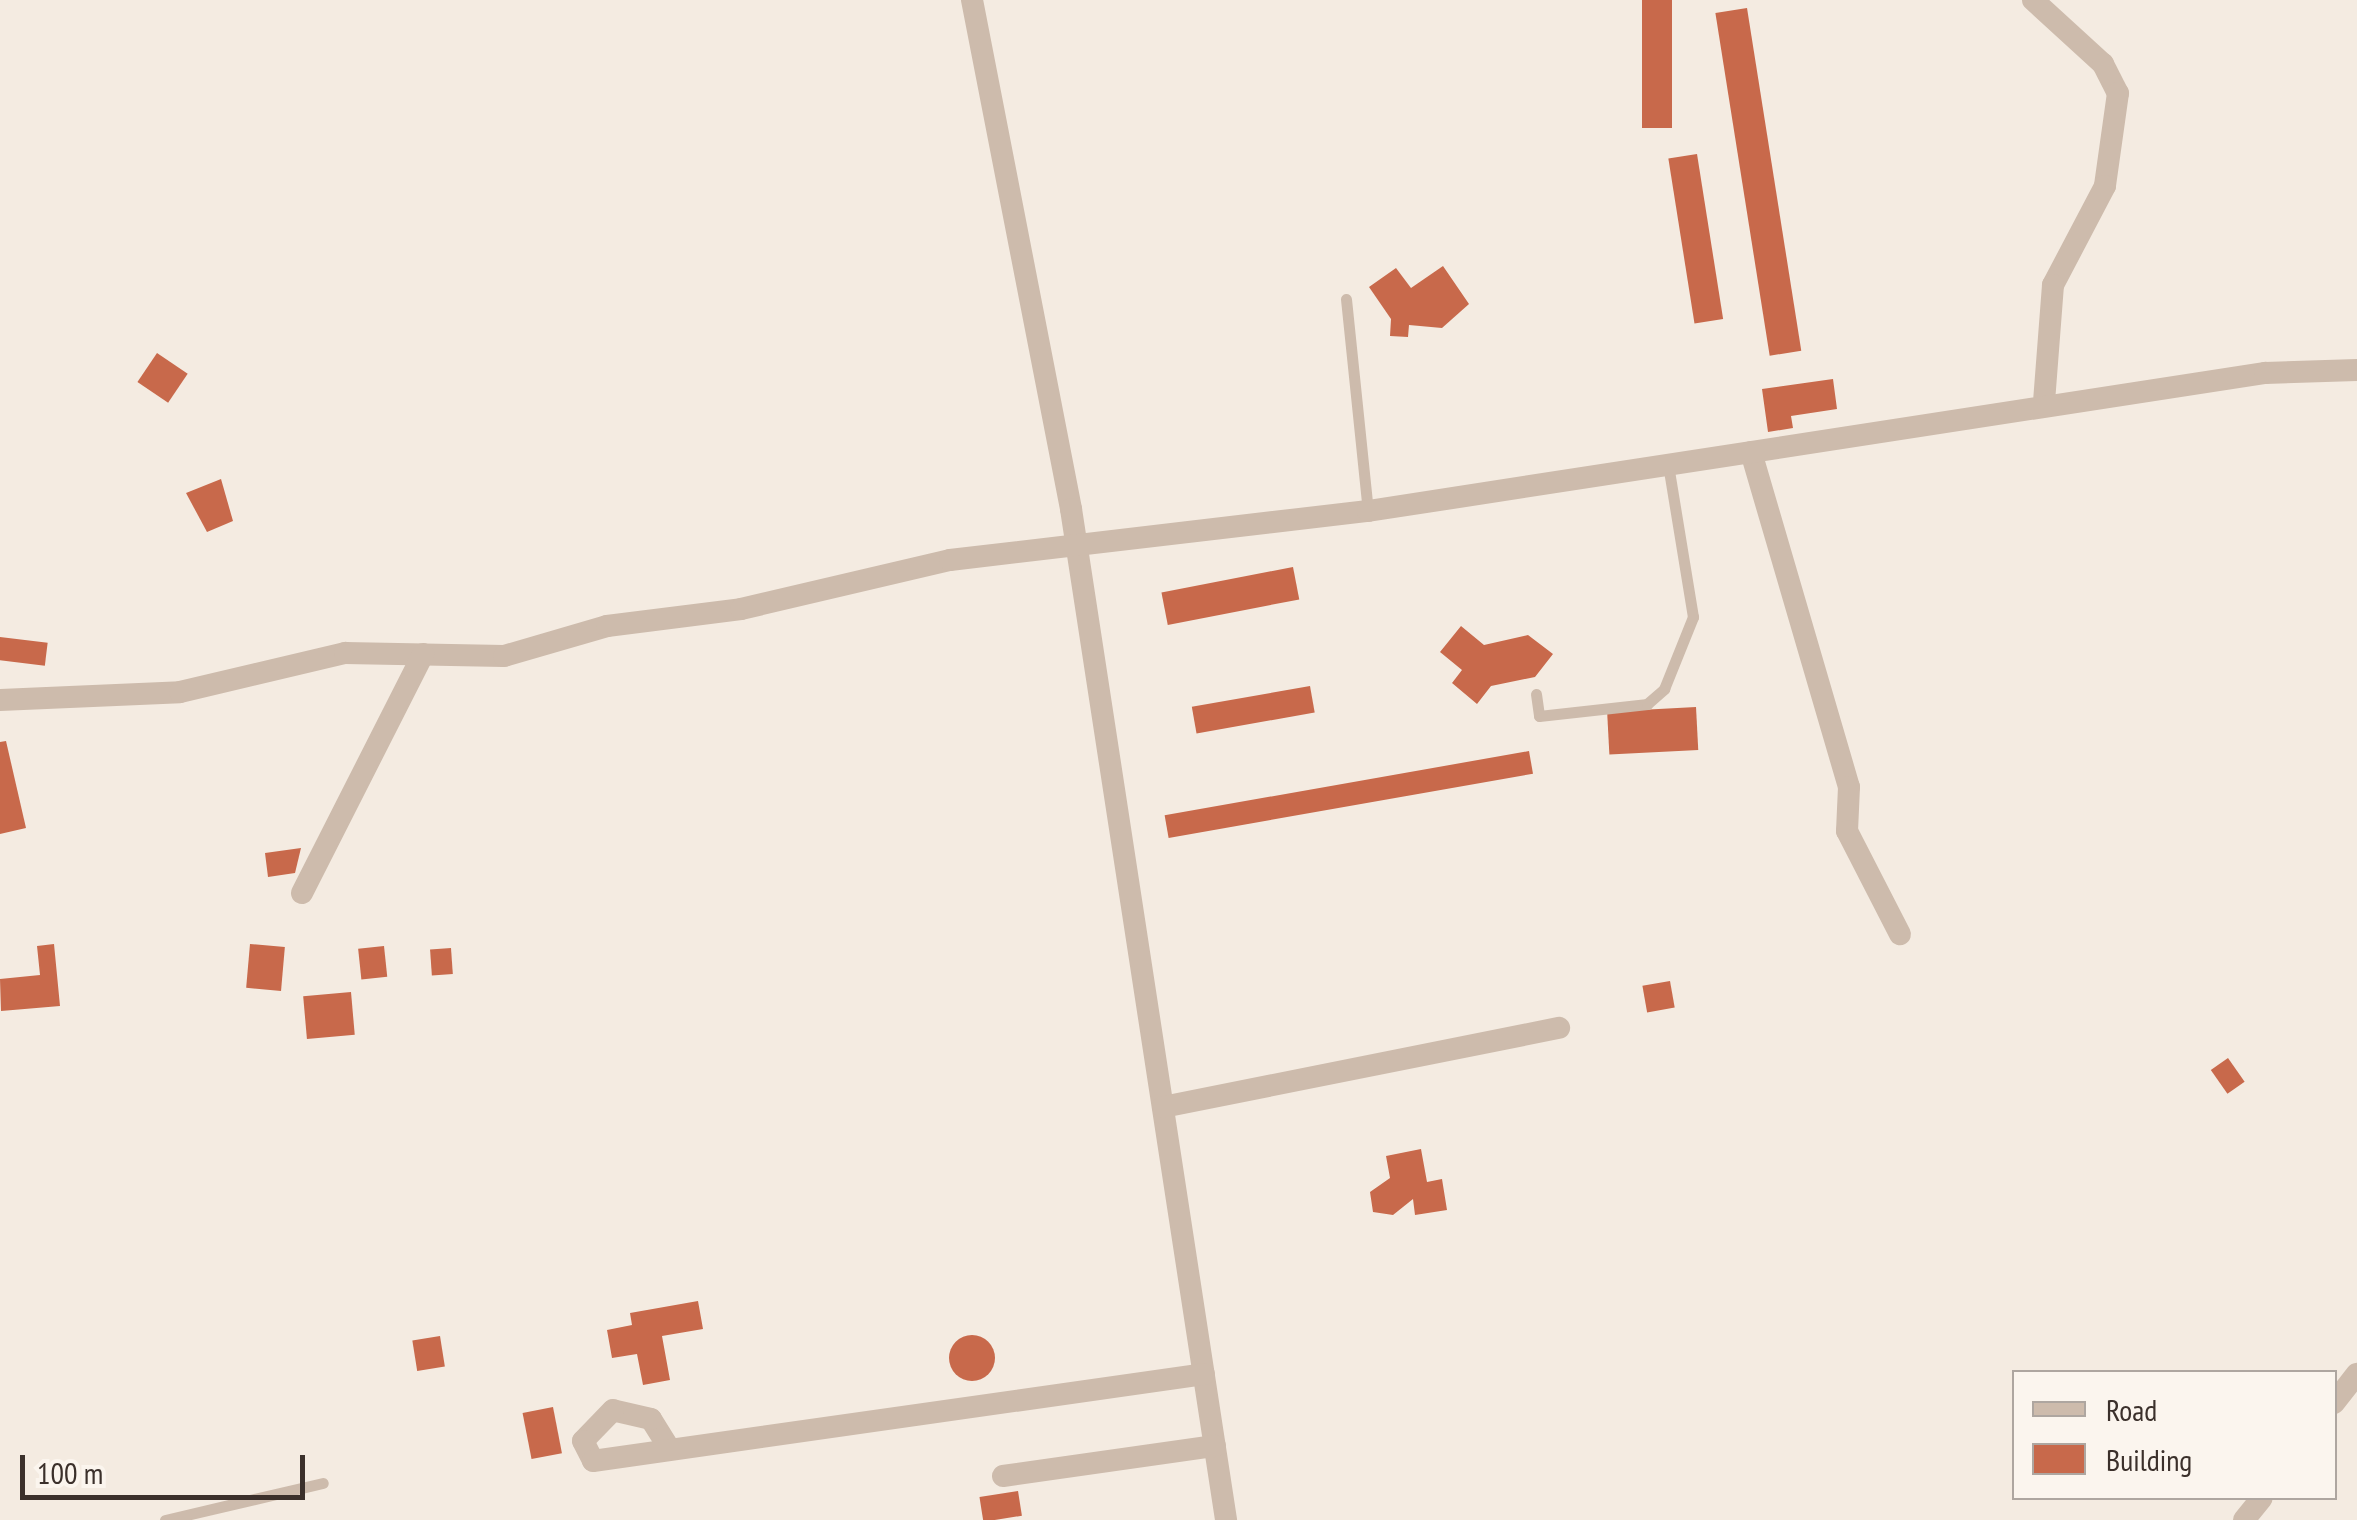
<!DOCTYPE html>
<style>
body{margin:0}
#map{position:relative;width:2357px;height:1520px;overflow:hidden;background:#f4ebe1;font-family:"PT Sans Narrow",sans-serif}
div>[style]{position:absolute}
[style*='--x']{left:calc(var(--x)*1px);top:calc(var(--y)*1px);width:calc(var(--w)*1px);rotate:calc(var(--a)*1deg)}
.building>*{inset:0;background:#c8694b;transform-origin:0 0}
.round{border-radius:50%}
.service>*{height:11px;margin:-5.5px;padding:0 5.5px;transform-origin:5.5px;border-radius:5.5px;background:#cdbbac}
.minor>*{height:22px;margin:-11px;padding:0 11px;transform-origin:11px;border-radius:11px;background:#cdbbac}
span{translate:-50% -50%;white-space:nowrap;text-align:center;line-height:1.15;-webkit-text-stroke:10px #fbf5ee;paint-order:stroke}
.legend{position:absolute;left:2012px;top:1370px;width:325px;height:130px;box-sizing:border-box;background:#fbf5ee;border:2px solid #aea6a0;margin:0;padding:12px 18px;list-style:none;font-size:30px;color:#3b302b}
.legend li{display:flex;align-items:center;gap:20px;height:50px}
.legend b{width:50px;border:2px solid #aea6a0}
.scale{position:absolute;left:20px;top:1455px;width:285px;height:45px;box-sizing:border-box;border:5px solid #3b302b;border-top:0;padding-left:12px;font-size:30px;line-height:35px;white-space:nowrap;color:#3b302b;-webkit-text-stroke:8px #fbf5ee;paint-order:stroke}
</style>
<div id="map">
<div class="building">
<i style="left:1642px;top:0;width:30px;height:128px"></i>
<i style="left:1747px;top:8px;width:347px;height:32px;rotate:81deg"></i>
<i style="left:1697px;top:154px;width:167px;height:29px;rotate:81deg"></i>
<i style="clip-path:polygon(1443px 266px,1469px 304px,1442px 328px,1409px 325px,1408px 337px,1390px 336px,1391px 319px,1369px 287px,1396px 268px,1411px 288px)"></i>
<i style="left:157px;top:353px;width:37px;height:35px;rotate:34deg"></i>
<i style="clip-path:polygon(1833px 379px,1837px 409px,1791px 416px,1793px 428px,1768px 432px,1762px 389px)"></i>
<i style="clip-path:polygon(221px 479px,233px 521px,207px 532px,186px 493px)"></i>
<i style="left:1293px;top:567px;width:33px;height:134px;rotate:79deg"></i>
<i style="clip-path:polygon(1461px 626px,1484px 645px,1528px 635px,1553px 654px,1535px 677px,1491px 686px,1477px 704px,1452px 683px,1462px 670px,1440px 652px)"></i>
<i style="left:0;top:637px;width:48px;height:23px;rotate:7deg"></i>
<i style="left:1310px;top:686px;width:27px;height:120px;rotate:80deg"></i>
<i style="left:1696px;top:707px;width:43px;height:89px;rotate:87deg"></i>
<i style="clip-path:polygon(6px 741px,26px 828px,0 834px,0 742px)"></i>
<i style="left:1529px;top:751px;width:23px;height:370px;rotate:80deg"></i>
<i style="clip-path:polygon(301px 848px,295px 873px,268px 877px,265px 853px)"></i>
<i style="clip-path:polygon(54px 944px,60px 1006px,1px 1011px,0 979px,40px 975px,37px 946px)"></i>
<i style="left:250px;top:944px;width:35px;height:44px;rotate:5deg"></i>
<i style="left:384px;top:946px;width:31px;height:26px;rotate:84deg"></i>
<i style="left:451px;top:948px;width:26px;height:21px;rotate:86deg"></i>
<i style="left:1670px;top:981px;width:27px;height:28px;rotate:80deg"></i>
<i style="left:351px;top:992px;width:43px;height:48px;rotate:85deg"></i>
<i style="left:2228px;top:1058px;width:29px;height:21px;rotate:55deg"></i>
<i style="clip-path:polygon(1421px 1149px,1427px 1182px,1442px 1179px,1447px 1210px,1415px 1215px,1413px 1199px,1393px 1215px,1373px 1212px,1370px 1192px,1390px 1178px,1386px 1156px)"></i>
<i style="clip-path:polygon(698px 1301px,703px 1329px,662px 1336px,670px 1380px,643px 1385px,637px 1354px,612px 1358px,607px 1330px,632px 1325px,630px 1313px)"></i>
<i class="round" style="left:949px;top:1335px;width:46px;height:46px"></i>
<i style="left:440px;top:1336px;width:31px;height:28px;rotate:81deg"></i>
<i style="left:553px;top:1407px;width:47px;height:31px;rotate:79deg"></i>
<i style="left:1018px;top:1491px;width:25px;height:39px;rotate:81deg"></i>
</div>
<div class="service">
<i style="--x:1346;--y:299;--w:213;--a:84.1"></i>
<i style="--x:1536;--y:694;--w:22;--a:82"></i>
<i style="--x:1539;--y:716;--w:109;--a:-6.3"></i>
<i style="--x:1647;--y:704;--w:23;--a:-41"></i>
<i style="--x:1664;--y:689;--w:78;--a:-68.1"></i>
<i style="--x:1693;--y:617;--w:154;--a:-99.3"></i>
<i style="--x:165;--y:1520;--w:162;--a:-13.2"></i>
</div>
<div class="minor">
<i style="--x:972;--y:0;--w:519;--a:78.99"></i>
<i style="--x:1071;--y:509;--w:1023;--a:81.28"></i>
<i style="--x:2033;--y:0;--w:95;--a:42.4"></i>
<i style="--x:2103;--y:64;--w:33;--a:63"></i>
<i style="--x:2118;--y:93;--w:94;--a:98"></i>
<i style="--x:2105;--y:186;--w:112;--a:117.7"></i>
<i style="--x:2053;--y:285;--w:118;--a:94.4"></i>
<i style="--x:1751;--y:452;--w:349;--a:73.7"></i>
<i style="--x:1849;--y:787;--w:44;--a:92.6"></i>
<i style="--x:1847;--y:831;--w:116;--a:62.8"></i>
<i style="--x:0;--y:700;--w:180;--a:-2.5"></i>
<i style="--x:180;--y:692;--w:170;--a:-13.3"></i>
<i style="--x:345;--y:653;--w:159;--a:1.1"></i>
<i style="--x:504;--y:656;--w:107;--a:-16.2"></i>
<i style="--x:607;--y:626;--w:135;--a:-7.2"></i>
<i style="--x:741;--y:609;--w:215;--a:-13.2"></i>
<i style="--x:950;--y:560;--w:421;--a:-6.7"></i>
<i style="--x:1368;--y:511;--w:908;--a:-8.75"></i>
<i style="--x:2265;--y:373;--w:92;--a:-1.9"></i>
<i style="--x:302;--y:893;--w:268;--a:-63.1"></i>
<i style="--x:1163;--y:1107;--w:404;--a:-11.3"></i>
<i style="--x:2334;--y:1403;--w:37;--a:-52"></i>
<i style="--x:669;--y:1448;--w:34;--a:-122"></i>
<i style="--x:651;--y:1419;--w:39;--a:-167"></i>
<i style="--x:613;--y:1410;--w:43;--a:134.1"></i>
<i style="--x:583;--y:1441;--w:22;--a:63"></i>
<i style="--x:593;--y:1461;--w:617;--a:-8.1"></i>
<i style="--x:1003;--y:1476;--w:214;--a:-8.1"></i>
<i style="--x:2244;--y:1520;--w:28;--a:-51"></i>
</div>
<ul class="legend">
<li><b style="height:12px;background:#cdbbac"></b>Road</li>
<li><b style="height:28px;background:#c8694b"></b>Building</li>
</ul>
<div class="scale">100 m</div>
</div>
